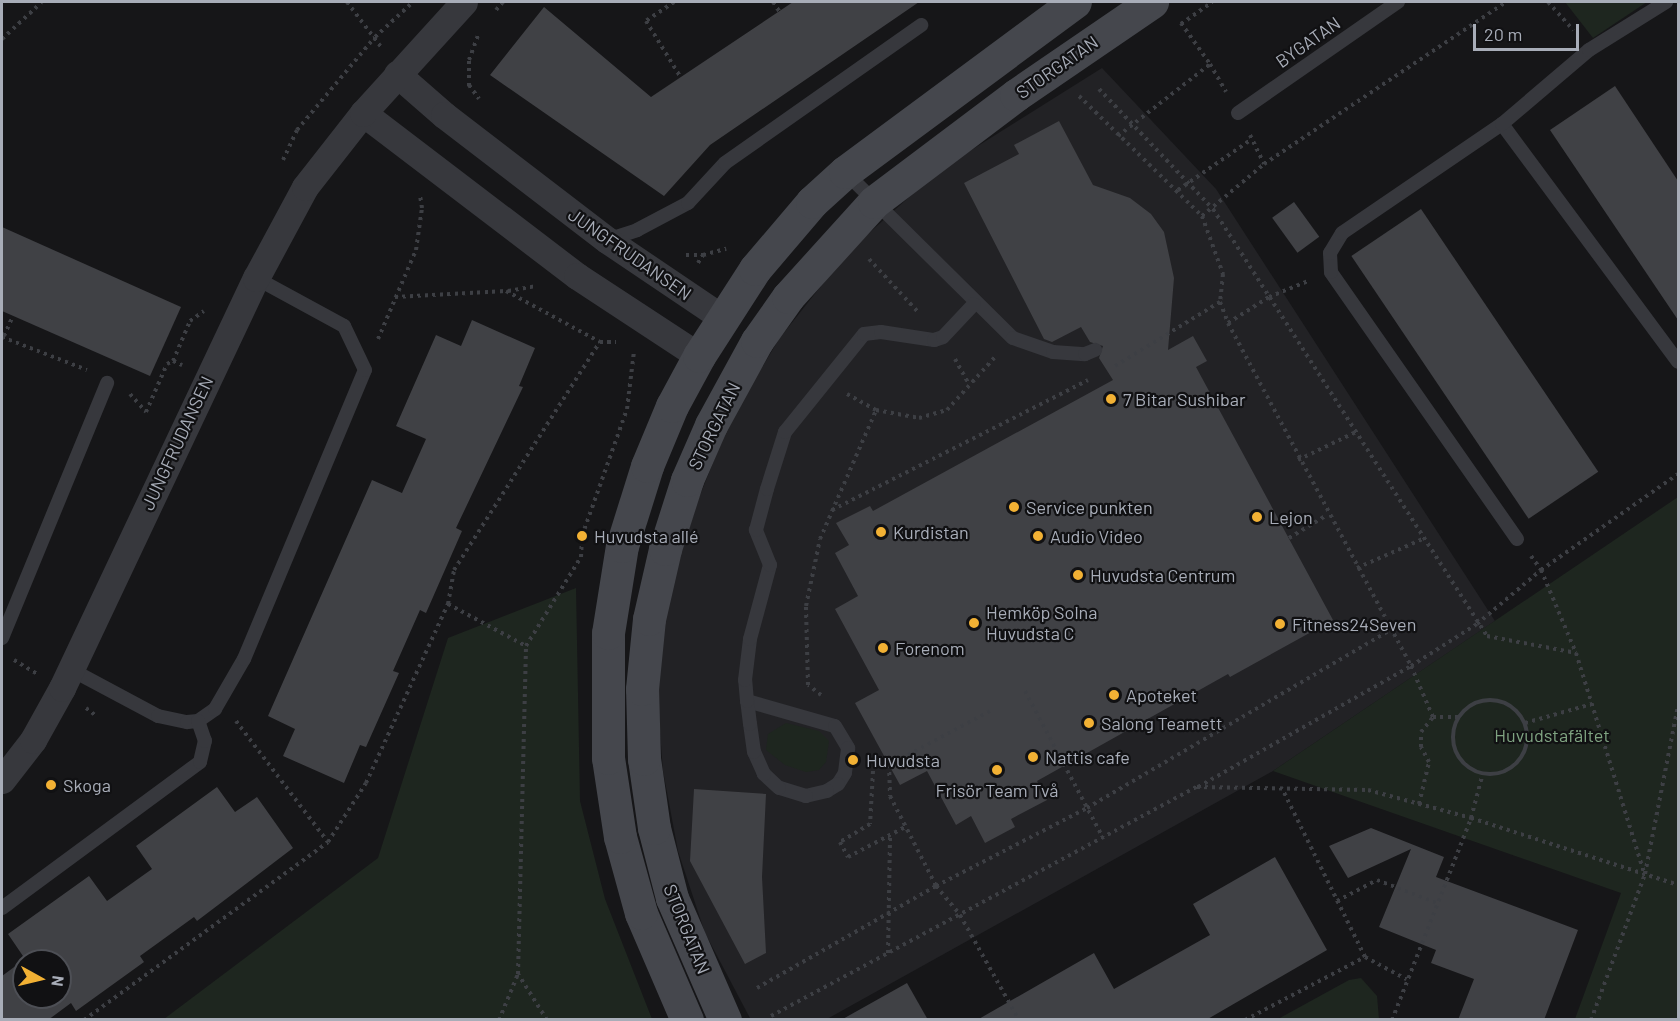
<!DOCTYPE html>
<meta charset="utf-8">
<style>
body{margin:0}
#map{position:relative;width:1680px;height:1021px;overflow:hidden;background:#161618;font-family:Barlow,sans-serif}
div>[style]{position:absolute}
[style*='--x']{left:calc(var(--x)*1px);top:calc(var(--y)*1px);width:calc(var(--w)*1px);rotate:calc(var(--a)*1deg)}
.built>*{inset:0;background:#222225}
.green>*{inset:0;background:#1e261f}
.building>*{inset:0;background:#404145;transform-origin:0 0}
.path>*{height:4px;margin-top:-2px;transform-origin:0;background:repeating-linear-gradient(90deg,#3d3f44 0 3px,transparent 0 7.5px)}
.path>.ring{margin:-2px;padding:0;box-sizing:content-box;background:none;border:4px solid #3d3f44;border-radius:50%}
.lane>*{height:14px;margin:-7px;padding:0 7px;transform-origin:7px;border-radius:7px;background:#37383d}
.street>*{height:27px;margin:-13.5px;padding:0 13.5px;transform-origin:13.5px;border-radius:13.5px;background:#37383d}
.secondary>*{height:33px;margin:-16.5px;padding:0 16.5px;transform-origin:16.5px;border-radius:16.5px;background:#45474d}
.dots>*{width:16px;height:16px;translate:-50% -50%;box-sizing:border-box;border:3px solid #111113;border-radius:50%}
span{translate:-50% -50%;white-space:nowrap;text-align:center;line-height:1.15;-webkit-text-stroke:4.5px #111113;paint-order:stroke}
.street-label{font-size:18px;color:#a8adb8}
.poi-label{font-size:18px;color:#a8adb8}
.left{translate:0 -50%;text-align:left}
.park-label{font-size:18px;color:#7fa381}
.frame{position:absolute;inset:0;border:3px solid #a8adb8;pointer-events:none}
.north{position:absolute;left:12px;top:949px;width:60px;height:60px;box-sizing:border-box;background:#111113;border:2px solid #4d4f55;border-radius:50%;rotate:98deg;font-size:16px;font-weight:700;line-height:24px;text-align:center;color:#a8adb8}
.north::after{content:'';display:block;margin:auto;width:21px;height:27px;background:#f2b134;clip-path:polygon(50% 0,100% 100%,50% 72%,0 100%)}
.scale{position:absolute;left:1473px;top:24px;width:106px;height:27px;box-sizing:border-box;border:3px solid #a8adb8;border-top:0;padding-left:8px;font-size:18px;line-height:21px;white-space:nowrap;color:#a8adb8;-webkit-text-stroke:4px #111113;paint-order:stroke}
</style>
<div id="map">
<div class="built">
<i style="clip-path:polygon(1102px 68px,1216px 189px,1495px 621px,1273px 771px,827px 1019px,751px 1020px,705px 933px,678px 851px,663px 771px,658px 705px,663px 613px,698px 500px,730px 421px,779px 339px,848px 252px,938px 171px)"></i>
</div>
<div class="green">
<i style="clip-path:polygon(1565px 2px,1647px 2px,1593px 38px)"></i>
<i style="clip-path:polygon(1678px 497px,1678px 1019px,1575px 1019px,1621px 893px,1273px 771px)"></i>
<i style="clip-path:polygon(576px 588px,580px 801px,605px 899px,652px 1019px,164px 1019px,378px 858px,448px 638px)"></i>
<i style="clip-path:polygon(786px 723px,819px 731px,829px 741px,826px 762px,819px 770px,806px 772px,785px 765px,766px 750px,768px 734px)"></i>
<i style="clip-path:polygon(1361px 978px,1377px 996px,1379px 1019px,1278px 1019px,1349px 980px)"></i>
</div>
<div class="building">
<i style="clip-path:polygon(793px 2px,919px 2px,710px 145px,664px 196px,490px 75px,544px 7px,651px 97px)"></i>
<i style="clip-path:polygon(1615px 86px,1678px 181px,1678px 320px,1550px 130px)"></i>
<i style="clip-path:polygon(1059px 121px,1093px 185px,1130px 198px,1151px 214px,1164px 232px,1174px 278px,1168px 350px,1193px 336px,1207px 361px,1196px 367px,1333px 620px,1230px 677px,1228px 674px,1037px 781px,1047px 800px,1011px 819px,1015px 827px,985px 843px,971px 816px,956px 825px,927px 771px,900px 785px,855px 703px,879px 690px,835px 609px,858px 596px,835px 553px,849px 545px,836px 523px,870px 506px,873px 511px,1113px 380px,1099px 358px,1103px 346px,1090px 342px,1081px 327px,1052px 342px,1044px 339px,964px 183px,1019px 154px,1014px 145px)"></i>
<i style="left:1294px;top:202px;width:43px;height:27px;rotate:54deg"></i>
<i style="left:1421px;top:209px;width:317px;height:84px;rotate:56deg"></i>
<i style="clip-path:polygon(2px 227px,181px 307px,150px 376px,2px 311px)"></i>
<i style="clip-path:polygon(472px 320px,535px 348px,519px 386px,523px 387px,456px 528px,462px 531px,426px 613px,420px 610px,393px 671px,399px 673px,366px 747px,360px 745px,344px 783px,283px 756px,295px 729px,268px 716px,372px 480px,402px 493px,426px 439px,396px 426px,436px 335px,461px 346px)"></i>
<i style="clip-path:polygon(evenodd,217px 787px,235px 812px,257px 797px,293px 848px,197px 921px,194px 917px,140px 956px,144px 962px,76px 1011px,71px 1003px,48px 1020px,2px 1020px,2px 976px,25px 959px,8px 934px,89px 876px,107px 901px,152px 869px,136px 846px,217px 787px,24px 961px,60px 961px,60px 997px,24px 997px,24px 961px)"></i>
<i style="clip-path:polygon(694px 789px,766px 794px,762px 877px,766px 953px,745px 964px,690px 861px)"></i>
<i style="clip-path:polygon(1371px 828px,1444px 857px,1436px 877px,1578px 930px,1544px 1020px,1458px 1020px,1474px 979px,1431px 963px,1436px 950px,1379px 927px,1411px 849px,1348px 878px,1329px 846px)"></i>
<i style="clip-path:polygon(1275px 857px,1327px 950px,1206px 1020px,977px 1020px,1094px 953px,1114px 989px,1210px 935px,1193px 904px)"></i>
<i style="clip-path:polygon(907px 983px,928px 1020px,841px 1020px)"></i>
</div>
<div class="path">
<i style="--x:347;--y:2;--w:56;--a:52.9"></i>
<i style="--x:674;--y:2;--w:34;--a:146"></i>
<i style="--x:646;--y:21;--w:67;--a:58.4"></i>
<i style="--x:773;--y:2;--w:11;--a:56"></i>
<i style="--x:1548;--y:2;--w:38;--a:48"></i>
<i style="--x:496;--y:10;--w:11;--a:-49"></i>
<i style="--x:1181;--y:23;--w:50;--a:54.7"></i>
<i style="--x:1181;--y:24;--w:38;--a:-35"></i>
<i style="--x:2;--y:39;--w:54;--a:-42.8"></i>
<i style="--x:469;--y:85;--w:17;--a:54"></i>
<i style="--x:469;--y:86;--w:26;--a:-90"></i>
<i style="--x:469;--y:60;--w:27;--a:-70"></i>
<i style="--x:1099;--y:89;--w:166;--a:46.5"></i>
<i style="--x:1213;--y:209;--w:507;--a:57.31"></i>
<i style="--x:1487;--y:636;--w:91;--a:10.8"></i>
<i style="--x:1079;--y:96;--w:172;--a:44.3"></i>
<i style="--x:1202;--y:216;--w:62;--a:70.1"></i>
<i style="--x:1223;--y:274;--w:28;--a:96"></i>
<i style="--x:1220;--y:302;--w:22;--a:69"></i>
<i style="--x:1228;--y:323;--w:389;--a:61.9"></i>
<i style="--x:1411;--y:666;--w:56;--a:66.7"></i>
<i style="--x:1250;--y:135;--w:32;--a:64"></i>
<i style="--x:1118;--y:136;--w:117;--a:-38"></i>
<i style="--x:1210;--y:64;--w:32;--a:60"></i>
<i style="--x:283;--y:160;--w:33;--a:-65"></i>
<i style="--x:297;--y:130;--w:121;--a:-50"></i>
<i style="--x:375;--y:37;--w:52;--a:-42.6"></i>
<i style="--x:1178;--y:190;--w:90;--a:-34.6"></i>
<i style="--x:1202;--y:216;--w:81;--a:-40"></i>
<i style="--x:1264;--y:164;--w:291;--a:-33.8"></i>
<i style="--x:686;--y:255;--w:17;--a:0"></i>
<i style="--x:703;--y:255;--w:24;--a:-15"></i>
<i style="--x:869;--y:259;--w:74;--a:47.2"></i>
<i style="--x:698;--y:263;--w:9;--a:-58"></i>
<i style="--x:508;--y:291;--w:28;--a:-10"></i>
<i style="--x:395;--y:297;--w:111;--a:-3.1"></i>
<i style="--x:506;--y:291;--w:107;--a:28.5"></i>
<i style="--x:1228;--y:323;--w:49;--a:-32.4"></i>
<i style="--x:1269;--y:297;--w:42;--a:-22.3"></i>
<i style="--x:4;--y:336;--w:22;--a:-66"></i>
<i style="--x:2;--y:337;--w:91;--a:21.2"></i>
<i style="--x:378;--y:339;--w:97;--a:-66.9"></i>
<i style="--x:416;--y:250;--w:42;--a:-81.9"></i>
<i style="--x:422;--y:208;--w:12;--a:-99"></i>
<i style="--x:955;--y:359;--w:29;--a:61"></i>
<i style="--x:173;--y:361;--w:43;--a:-67"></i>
<i style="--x:190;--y:321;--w:17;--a:-36"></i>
<i style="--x:1115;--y:366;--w:123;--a:-31.4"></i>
<i style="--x:130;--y:394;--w:24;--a:48"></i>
<i style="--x:146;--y:412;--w:52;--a:-66.4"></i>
<i style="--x:167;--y:364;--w:7;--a:-27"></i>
<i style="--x:173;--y:361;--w:10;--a:24"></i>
<i style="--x:847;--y:394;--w:33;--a:29"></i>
<i style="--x:876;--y:410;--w:44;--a:10.5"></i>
<i style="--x:919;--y:418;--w:29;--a:-16"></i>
<i style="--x:947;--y:410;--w:73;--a:-47.8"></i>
<i style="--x:1298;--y:460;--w:64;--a:-25.8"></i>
<i style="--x:832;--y:510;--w:287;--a:-26.9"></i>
<i style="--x:1289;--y:538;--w:44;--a:-31.2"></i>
<i style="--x:1531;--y:556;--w:17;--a:54"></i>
<i style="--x:1541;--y:570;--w:90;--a:67.1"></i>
<i style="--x:1576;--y:653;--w:230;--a:72.8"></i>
<i style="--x:1357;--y:568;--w:74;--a:-23.8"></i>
<i style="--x:448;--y:604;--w:89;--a:28.3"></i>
<i style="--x:14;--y:660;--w:26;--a:31"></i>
<i style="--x:1025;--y:691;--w:166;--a:62"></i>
<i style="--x:821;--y:695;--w:16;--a:-142"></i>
<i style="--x:808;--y:685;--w:79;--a:-91.5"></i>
<i style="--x:806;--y:606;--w:68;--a:-78.2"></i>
<i style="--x:820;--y:539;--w:141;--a:-66.5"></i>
<i class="ring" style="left:1453px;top:700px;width:70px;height:70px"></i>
<i style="--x:86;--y:708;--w:11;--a:38"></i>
<i style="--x:990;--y:711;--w:115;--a:151.9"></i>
<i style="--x:889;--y:765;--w:31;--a:88"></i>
<i style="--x:890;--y:796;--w:101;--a:62.9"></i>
<i style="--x:936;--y:886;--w:38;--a:50"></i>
<i style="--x:960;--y:915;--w:120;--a:60.7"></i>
<i style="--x:236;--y:721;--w:152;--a:52.8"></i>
<i style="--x:1525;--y:723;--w:70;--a:-15.8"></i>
<i style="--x:873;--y:771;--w:53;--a:93.2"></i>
<i style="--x:870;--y:824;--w:35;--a:149"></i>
<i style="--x:840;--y:842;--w:17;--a:62"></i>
<i style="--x:848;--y:857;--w:67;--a:-27.7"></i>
<i style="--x:1198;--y:787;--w:245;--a:-29.6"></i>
<i style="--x:1411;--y:666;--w:78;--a:-32.5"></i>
<i style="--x:1477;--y:624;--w:84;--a:-40.2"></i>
<i style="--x:1541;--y:570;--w:167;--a:-35"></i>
<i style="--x:1419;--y:804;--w:43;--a:-76.6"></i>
<i style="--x:1429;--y:762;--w:17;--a:-118"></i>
<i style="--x:1421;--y:747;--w:15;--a:-90"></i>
<i style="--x:1421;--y:732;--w:19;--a:-51"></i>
<i style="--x:1433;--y:717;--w:25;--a:0"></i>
<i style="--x:1337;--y:901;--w:45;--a:-27.7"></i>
<i style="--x:1377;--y:880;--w:64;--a:21"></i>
<i style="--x:888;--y:953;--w:119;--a:-89"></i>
<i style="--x:1365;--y:957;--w:47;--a:28.2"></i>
<i style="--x:757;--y:988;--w:206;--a:-29.7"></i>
<i style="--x:936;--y:886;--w:170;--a:-27.3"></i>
<i style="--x:1087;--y:808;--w:351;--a:-30.4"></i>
<i style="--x:771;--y:1016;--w:484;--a:-28.3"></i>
<i style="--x:1197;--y:787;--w:171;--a:1"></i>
<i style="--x:1368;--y:790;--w:107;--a:15.2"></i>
<i style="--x:1471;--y:818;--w:218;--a:17.9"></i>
<i style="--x:84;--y:1020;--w:302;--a:-36.1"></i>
<i style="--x:328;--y:842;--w:70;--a:-57.2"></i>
<i style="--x:366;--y:783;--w:197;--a:-65.4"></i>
<i style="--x:448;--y:604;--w:35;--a:-80"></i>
<i style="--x:454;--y:570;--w:271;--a:-57.4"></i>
<i style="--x:600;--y:342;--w:16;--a:0"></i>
<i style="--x:499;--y:1020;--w:50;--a:-67.6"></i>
<i style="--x:547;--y:1020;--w:54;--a:-122.2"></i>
<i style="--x:518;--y:974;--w:328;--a:-88.6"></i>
<i style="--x:526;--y:646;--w:105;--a:-58.3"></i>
<i style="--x:581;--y:557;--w:21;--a:-87"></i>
<i style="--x:582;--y:536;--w:135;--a:-70.5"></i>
<i style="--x:627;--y:409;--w:58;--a:-83.1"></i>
<i style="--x:1245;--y:1020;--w:136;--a:-27.7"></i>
<i style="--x:1365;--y:957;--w:188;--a:-116.2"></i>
<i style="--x:1392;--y:1020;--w:217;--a:-68.6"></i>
<i style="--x:1471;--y:818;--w:47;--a:-75.1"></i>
<i style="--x:1591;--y:1020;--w:156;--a:-69.7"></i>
<i style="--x:1645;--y:874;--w:171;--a:-78.9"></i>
</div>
<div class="lane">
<i style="--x:1238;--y:113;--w:195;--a:-34.8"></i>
<i style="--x:1502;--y:124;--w:296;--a:53.5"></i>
<i style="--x:845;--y:172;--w:236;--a:44.7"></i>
<i style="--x:1013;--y:338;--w:42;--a:19.3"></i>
<i style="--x:1053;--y:352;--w:32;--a:4"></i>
<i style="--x:1085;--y:354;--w:11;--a:-22"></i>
<i style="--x:607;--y:240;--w:32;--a:-18"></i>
<i style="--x:637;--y:230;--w:58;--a:-27.9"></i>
<i style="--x:688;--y:203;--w:54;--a:-47.2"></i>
<i style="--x:725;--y:163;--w:240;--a:-35.1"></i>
<i style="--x:1517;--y:539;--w:325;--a:-124.9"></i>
<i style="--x:1331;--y:272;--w:19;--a:-93"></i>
<i style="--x:1330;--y:253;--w:23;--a:-59"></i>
<i style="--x:1342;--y:233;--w:194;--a:-34.3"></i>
<i style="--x:1502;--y:124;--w:114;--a:-40.4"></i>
<i style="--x:1589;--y:50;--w:91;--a:-31.9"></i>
<i style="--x:2;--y:638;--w:276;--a:-67.6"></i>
<i style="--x:70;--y:669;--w:100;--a:28.1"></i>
<i style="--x:158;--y:716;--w:30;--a:12"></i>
<i style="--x:187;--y:722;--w:11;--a:-5"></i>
<i style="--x:198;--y:721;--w:21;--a:-35"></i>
<i style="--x:215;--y:709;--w:58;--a:-59.9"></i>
<i style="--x:244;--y:659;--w:313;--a:-67.3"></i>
<i style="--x:365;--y:370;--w:49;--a:-115.5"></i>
<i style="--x:344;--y:326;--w:100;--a:-151.4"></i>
<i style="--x:747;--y:701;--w:91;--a:15.9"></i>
<i style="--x:835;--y:726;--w:26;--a:59"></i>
<i style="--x:848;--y:748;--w:25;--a:97"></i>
<i style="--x:845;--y:773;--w:13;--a:122"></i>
<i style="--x:838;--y:784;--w:13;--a:148"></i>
<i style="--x:827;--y:791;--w:22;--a:167"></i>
<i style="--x:806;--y:796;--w:28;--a:-163"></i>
<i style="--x:779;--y:788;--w:21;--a:-137"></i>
<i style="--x:764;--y:774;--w:24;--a:-114"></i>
<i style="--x:754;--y:752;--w:28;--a:-98"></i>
<i style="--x:750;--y:724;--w:23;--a:-97"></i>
<i style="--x:747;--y:701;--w:21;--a:-95"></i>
<i style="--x:745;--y:680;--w:41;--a:-83"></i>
<i style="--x:750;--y:639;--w:77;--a:-74.9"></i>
<i style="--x:770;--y:565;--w:38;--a:-112"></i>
<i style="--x:756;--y:530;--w:42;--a:-75"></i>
<i style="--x:767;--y:489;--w:60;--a:-72.5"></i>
<i style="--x:785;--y:432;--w:126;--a:-51.1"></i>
<i style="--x:864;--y:334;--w:17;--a:-7"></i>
<i style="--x:881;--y:332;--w:54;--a:8.6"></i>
<i style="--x:934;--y:340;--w:9;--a:-18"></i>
<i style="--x:943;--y:337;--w:45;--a:-46.8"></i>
<i style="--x:2;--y:908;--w:246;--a:-36.4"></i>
<i style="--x:200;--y:762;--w:22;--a:-77"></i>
<i style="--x:205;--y:741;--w:21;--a:-109"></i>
</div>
<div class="street">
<i style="--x:397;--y:74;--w:62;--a:41.1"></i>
<i style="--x:444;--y:115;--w:205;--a:37.5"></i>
<i style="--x:607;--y:240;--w:141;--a:34"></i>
<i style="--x:363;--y:113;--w:269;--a:37.3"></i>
<i style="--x:577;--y:276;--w:146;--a:33.3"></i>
<i style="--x:2;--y:780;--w:51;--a:-52.2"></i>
<i style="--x:33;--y:740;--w:60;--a:-60.9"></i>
<i style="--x:62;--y:688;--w:454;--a:-64.7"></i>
<i style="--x:256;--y:278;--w:103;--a:-61.7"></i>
<i style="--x:305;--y:187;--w:94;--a:-51.9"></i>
<i style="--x:363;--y:113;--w:150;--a:-47.7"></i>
</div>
<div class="secondary">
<i style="--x:687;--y:1020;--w:116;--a:-113.3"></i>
<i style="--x:641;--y:913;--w:79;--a:-105.4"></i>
<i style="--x:620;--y:837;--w:80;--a:-98.6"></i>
<i style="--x:608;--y:758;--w:125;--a:-90"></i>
<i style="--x:608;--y:633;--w:88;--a:-80.9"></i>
<i style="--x:622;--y:546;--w:84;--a:-72.6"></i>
<i style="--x:647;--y:466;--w:65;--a:-67.4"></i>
<i style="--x:672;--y:406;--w:57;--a:-61.6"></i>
<i style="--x:699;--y:356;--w:103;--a:-57.2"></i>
<i style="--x:755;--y:269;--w:88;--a:-49.6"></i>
<i style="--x:812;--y:202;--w:45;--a:-42.3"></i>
<i style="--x:845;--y:172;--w:286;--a:-36.5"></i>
<i style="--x:725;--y:1020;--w:133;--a:-113.5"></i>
<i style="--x:672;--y:898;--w:72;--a:-104.4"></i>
<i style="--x:654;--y:828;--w:70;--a:-98.2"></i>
<i style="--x:644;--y:759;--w:70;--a:-91.6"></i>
<i style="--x:642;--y:689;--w:70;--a:-84.3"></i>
<i style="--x:649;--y:619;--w:72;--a:-77.1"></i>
<i style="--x:665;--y:549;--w:72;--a:-72.3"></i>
<i style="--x:687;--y:480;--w:60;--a:-66.4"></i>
<i style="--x:711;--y:425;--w:96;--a:-61.3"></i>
<i style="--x:757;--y:341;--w:54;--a:-54.8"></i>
<i style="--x:788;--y:297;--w:128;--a:-47.8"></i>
<i style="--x:874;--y:202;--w:178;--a:-37"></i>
<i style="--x:1016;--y:95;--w:165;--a:-34.4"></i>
</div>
<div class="dots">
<i style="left:1111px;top:399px;background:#f2b134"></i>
<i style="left:1014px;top:507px;background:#f2b134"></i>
<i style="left:1257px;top:517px;background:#f2b134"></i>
<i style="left:881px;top:532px;background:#f2b134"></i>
<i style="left:582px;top:536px;background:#f2b134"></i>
<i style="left:1038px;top:536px;background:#f2b134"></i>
<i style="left:1078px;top:575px;background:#f2b134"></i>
<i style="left:974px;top:623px;background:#f2b134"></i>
<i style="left:1280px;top:624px;background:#f2b134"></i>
<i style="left:883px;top:648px;background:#f2b134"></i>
<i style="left:1114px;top:695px;background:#f2b134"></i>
<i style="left:1089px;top:723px;background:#f2b134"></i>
<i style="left:1033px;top:757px;background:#f2b134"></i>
<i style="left:853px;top:760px;background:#f2b134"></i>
<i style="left:997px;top:770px;background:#f2b134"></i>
<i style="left:51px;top:785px;background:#f2b134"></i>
</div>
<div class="street-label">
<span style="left:1308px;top:42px;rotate:-35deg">BYGATAN</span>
<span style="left:1057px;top:67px;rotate:-35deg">STORGATAN</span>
<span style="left:630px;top:254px;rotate:35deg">JUNGFRUDANSEN</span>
<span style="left:714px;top:426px;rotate:-64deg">STORGATAN</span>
<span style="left:177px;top:443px;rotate:-65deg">JUNGFRUDANSEN</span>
<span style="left:687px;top:929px;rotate:68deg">STORGATAN</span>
</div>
<div class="poi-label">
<span class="left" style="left:1123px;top:399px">7 Bitar Sushibar</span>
<span class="left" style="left:1026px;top:507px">Service punkten</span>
<span class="left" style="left:1269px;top:517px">Lejon</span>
<span class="left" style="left:893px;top:532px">Kurdistan</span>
<span class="left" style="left:594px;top:536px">Huvudsta allé</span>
<span class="left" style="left:1050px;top:536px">Audio Video</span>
<span class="left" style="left:1090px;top:575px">Huvudsta Centrum</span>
<span class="left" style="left:986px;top:623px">Hemköp Solna<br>Huvudsta C</span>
<span class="left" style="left:1292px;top:624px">Fitness24Seven</span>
<span class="left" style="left:895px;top:648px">Forenom</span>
<span class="left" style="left:1126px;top:695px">Apoteket</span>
<span class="left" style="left:1101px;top:723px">Salong Teamett</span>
<span class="left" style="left:1045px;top:757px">Nattis cafe</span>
<span class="left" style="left:866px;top:760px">Huvudsta</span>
<span class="left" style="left:63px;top:785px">Skoga</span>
<span style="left:997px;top:790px">Frisör Team Två</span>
</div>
<div class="park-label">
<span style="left:1552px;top:735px">Huvudstafältet</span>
</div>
<div class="frame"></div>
<div class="north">N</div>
<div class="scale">20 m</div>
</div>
